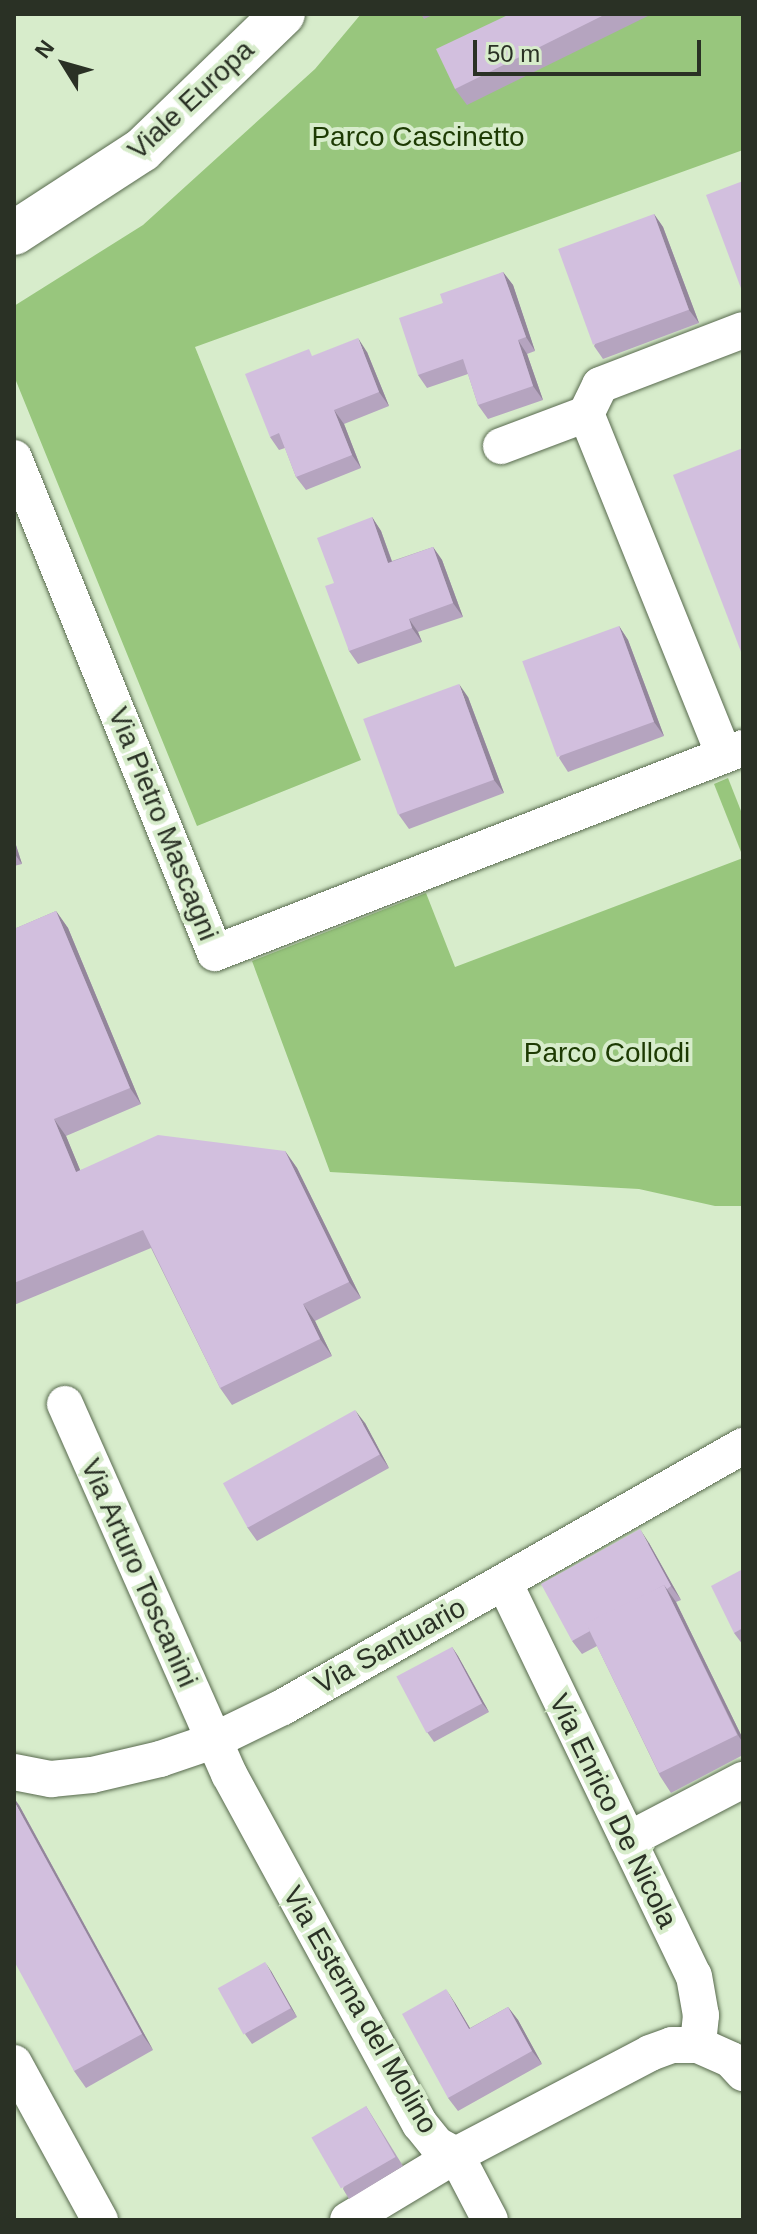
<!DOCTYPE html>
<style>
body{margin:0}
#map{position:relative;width:757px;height:2234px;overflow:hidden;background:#d7eccb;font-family:Arial,sans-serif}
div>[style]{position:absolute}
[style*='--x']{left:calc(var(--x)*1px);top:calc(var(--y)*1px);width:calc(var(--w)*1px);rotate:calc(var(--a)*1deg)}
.green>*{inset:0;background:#98c67d}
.roads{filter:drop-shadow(0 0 2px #586a4e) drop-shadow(0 0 2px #586a4e)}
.minor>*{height:36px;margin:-18px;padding:0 18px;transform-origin:18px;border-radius:18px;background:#fff}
.tertiary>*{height:44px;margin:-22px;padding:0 22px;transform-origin:22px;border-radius:22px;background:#fff}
.wall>*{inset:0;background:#b5a4bf}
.shaded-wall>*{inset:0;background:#93869b}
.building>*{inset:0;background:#d2bfde;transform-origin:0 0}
span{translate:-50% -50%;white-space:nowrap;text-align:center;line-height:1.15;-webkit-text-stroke:8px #d7eccb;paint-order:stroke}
.street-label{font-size:28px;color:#2a3125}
.park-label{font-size:28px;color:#1d3a03}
.frame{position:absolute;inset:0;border:16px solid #2a3125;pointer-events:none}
.north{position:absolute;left:24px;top:24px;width:80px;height:80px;-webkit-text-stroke:6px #d7eccb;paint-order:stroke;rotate:307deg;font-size:22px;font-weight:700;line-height:32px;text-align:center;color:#2a3125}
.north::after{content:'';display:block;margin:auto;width:28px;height:36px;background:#2a3125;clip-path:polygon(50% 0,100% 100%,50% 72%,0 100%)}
.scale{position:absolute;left:473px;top:40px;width:228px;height:36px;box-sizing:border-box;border:4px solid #2a3125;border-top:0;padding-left:10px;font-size:24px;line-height:28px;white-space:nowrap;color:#2a3125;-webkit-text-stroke:6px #d7eccb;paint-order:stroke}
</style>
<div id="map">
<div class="green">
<i style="clip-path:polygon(361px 14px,743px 14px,743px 150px,195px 347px,361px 760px,197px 826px,14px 376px,14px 306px,143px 225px,315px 69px)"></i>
<i style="clip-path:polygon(728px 778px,743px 816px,743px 857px,714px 784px)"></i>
<i style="clip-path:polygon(743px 858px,743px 1206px,715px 1206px,639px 1189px,330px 1172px,252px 961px,426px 893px,455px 967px)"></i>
</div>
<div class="roads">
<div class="minor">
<i style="--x:501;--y:446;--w:91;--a:-20.6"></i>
<i style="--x:14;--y:458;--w:534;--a:67.9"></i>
<i style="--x:215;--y:953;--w:566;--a:-21.22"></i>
<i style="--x:724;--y:755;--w:368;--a:-112"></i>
<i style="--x:586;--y:414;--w:32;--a:-64"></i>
<i style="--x:600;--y:385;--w:153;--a:-21"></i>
<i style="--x:65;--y:1404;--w:405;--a:66.1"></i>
<i style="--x:229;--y:1774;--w:399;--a:61.4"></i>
<i style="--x:420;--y:2124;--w:27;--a:51"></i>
<i style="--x:437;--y:2145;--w:21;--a:28"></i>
<i style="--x:504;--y:1582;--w:437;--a:64.3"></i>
<i style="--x:694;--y:1976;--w:40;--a:80"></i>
<i style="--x:701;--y:2015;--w:30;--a:96"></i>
<i style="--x:14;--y:1772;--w:38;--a:11"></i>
<i style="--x:51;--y:1779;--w:41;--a:-5.6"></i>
<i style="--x:92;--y:1775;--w:70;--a:-13.2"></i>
<i style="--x:160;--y:1759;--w:56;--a:-18.8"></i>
<i style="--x:213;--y:1741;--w:78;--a:-25.9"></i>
<i style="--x:283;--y:1707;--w:529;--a:-29.57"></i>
<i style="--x:628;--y:1840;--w:130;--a:-27.6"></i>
<i style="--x:14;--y:2063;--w:179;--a:61.3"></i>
<i style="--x:456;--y:2155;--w:73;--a:62.4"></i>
<i style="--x:348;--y:2220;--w:126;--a:-31"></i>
<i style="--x:456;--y:2155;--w:219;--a:-27.7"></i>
<i style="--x:650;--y:2053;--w:23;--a:-20"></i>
<i style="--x:672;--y:2045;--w:26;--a:0"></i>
<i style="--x:698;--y:2045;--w:36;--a:24"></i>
<i style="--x:731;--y:2060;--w:18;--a:47"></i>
</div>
<div class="tertiary">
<i style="--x:14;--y:233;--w:153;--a:-33"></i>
<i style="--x:142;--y:150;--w:196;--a:-44"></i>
</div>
</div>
<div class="wall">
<i style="clip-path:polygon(421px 14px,435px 14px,424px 19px)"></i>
<i style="clip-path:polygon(510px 14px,652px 14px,467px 105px,455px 89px)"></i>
<i style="clip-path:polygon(654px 214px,663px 227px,699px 323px,603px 359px,594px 346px)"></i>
<i style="clip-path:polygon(503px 272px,513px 285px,535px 351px,527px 354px,543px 400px,488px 419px,478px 405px,468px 374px,427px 388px,418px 375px,443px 303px)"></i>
<i style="clip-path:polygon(367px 352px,389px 406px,344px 424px,361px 468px,306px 490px,296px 477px,285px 448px,279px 450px,270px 437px,314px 356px)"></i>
<i style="clip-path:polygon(372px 517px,381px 531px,392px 561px,433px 547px,442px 560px,463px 617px,418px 632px,422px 642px,358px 664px,349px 651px,334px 583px)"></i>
<i style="clip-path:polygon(619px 626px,628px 640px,664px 736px,568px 772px,559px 758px)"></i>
<i style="clip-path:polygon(468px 697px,504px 793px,409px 829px,399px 815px)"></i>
<i style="clip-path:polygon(14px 839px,22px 864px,14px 866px)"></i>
<i style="clip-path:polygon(56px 911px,68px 928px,141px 1104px,66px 1136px,80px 1170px,285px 1151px,297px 1168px,361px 1298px,315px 1321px,332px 1356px,232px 1405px,220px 1388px,151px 1248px,14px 1305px,14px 929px)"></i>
<i style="clip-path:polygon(365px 1423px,389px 1468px,257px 1541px,247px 1527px)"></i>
<i style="clip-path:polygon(649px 1543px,681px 1600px,676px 1602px,743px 1739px,743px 1755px,671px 1793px,660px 1776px,597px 1646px,582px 1654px,572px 1641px)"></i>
<i style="clip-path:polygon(743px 1569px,743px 1645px,734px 1633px)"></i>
<i style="clip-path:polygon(452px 1647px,458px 1656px,489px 1712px,434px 1742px,427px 1732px)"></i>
<i style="clip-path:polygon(19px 1805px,153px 2050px,86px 2088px,74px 2071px)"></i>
<i style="clip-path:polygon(271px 1971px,297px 2017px,252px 2044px,245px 2034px)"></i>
<i style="clip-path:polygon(455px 2003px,470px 2028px,508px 2007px,518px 2020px,542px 2064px,458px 2111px,448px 2098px)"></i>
<i style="clip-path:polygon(366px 2106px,403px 2166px,349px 2199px,343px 2189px)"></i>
</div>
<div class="shaded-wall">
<i style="clip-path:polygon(654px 214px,663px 227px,699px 323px,689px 310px)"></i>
<i style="clip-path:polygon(503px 272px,513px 285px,535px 351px,526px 337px)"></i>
<i style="clip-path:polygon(358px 338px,367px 352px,389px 406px,379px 392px)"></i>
<i style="clip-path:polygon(518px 340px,527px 354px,543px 400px,533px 386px)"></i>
<i style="clip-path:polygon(334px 410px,344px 424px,361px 468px,352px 455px)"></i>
<i style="clip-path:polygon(372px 517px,381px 531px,397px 576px,388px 563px)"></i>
<i style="clip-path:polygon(433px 547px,442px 560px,463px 617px,453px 603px)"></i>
<i style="clip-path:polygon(409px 619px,418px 632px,422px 642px,412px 628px)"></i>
<i style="clip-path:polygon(619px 626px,628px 640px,664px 736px,654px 722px)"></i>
<i style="clip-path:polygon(459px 684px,468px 697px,504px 793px,494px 780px)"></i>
<i style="clip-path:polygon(14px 839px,22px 864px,14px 853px)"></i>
<i style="clip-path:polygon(56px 911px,68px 928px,141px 1104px,130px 1088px)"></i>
<i style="clip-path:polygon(54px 1119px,66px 1136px,88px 1189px,76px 1172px)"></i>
<i style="clip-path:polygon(285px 1151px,297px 1168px,361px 1298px,349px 1282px)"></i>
<i style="clip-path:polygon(303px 1304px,315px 1321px,332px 1356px,320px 1339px)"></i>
<i style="clip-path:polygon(355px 1410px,365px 1423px,389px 1468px,380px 1455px)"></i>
<i style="clip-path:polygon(640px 1529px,649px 1543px,681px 1600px,671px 1586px)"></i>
<i style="clip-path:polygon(664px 1585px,676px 1602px,743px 1739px,743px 1743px,738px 1735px)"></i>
<i style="clip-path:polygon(452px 1647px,458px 1656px,489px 1712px,482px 1703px)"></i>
<i style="clip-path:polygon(14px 1798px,19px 1805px,153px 2050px,142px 2034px,14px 1801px)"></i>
<i style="clip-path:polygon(265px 1962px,271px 1971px,297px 2017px,291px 2008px)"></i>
<i style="clip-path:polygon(446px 1989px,455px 2003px,478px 2042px,469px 2029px)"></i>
<i style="clip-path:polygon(508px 2007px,518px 2020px,542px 2064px,532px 2051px)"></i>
</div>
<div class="building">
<i style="clip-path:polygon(510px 14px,606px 14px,455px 89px,436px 49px)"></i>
<i style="clip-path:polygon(743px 181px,743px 291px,742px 291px,706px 195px)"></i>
<i style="left:654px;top:214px;width:102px;height:102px;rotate:70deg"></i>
<i style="clip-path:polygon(503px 272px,526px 337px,518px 340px,533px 386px,478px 405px,463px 359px,418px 375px,399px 318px,443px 303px,440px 294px)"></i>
<i style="clip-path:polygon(358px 338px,379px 392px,334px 410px,352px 455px,296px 477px,279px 433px,270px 437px,245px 374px,309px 349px,312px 356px)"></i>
<i style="clip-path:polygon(743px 448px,743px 657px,673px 475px)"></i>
<i style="clip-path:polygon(372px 517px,388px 563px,433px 547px,453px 603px,409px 619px,412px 628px,349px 651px,325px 586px,334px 583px,317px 538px)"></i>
<i style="left:619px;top:626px;width:102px;height:103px;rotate:70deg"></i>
<i style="left:459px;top:684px;width:102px;height:102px;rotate:70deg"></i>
<i style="clip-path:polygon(56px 911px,130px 1088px,54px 1119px,76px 1172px,158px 1135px,285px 1151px,349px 1282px,303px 1304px,320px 1339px,220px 1388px,143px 1230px,14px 1283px,14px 929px)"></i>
<i style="left:355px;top:1410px;width:51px;height:151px;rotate:61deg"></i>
<i style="clip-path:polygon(640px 1529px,671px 1586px,667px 1589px,664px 1585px,588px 1627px,590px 1631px,572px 1641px,541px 1584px)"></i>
<i style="clip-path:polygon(743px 1569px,743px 1628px,734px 1633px,711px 1586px)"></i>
<i style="left:664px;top:1585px;width:167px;height:87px;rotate:64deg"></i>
<i style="left:452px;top:1647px;width:64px;height:63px;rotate:62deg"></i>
<i style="clip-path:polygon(14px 1801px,142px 2034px,74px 2071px,14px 1961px)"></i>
<i style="left:265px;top:1962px;width:53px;height:54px;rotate:61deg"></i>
<i style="clip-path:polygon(446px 1989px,469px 2029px,508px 2007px,532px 2051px,448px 2098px,402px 2014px)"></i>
<i style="left:366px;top:2106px;width:59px;height:63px;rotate:60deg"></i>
</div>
<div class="street-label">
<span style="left:191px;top:100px;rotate:-43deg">Viale Europa</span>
<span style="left:163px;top:824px;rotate:68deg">Via Pietro Mascagni</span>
<span style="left:139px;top:1573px;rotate:66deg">Via Arturo Toscanini</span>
<span style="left:390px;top:1646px;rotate:-29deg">Via Santuario</span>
<span style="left:613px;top:1811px;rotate:64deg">Via Enrico De Nicola</span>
<span style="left:360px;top:2010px;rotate:60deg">Via Esterna del Molino</span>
</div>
<div class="park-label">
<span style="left:418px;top:137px">Parco Cascinetto</span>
<span style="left:607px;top:1053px">Parco Collodi</span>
</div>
<div class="frame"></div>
<div class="north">N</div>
<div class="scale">50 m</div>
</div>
